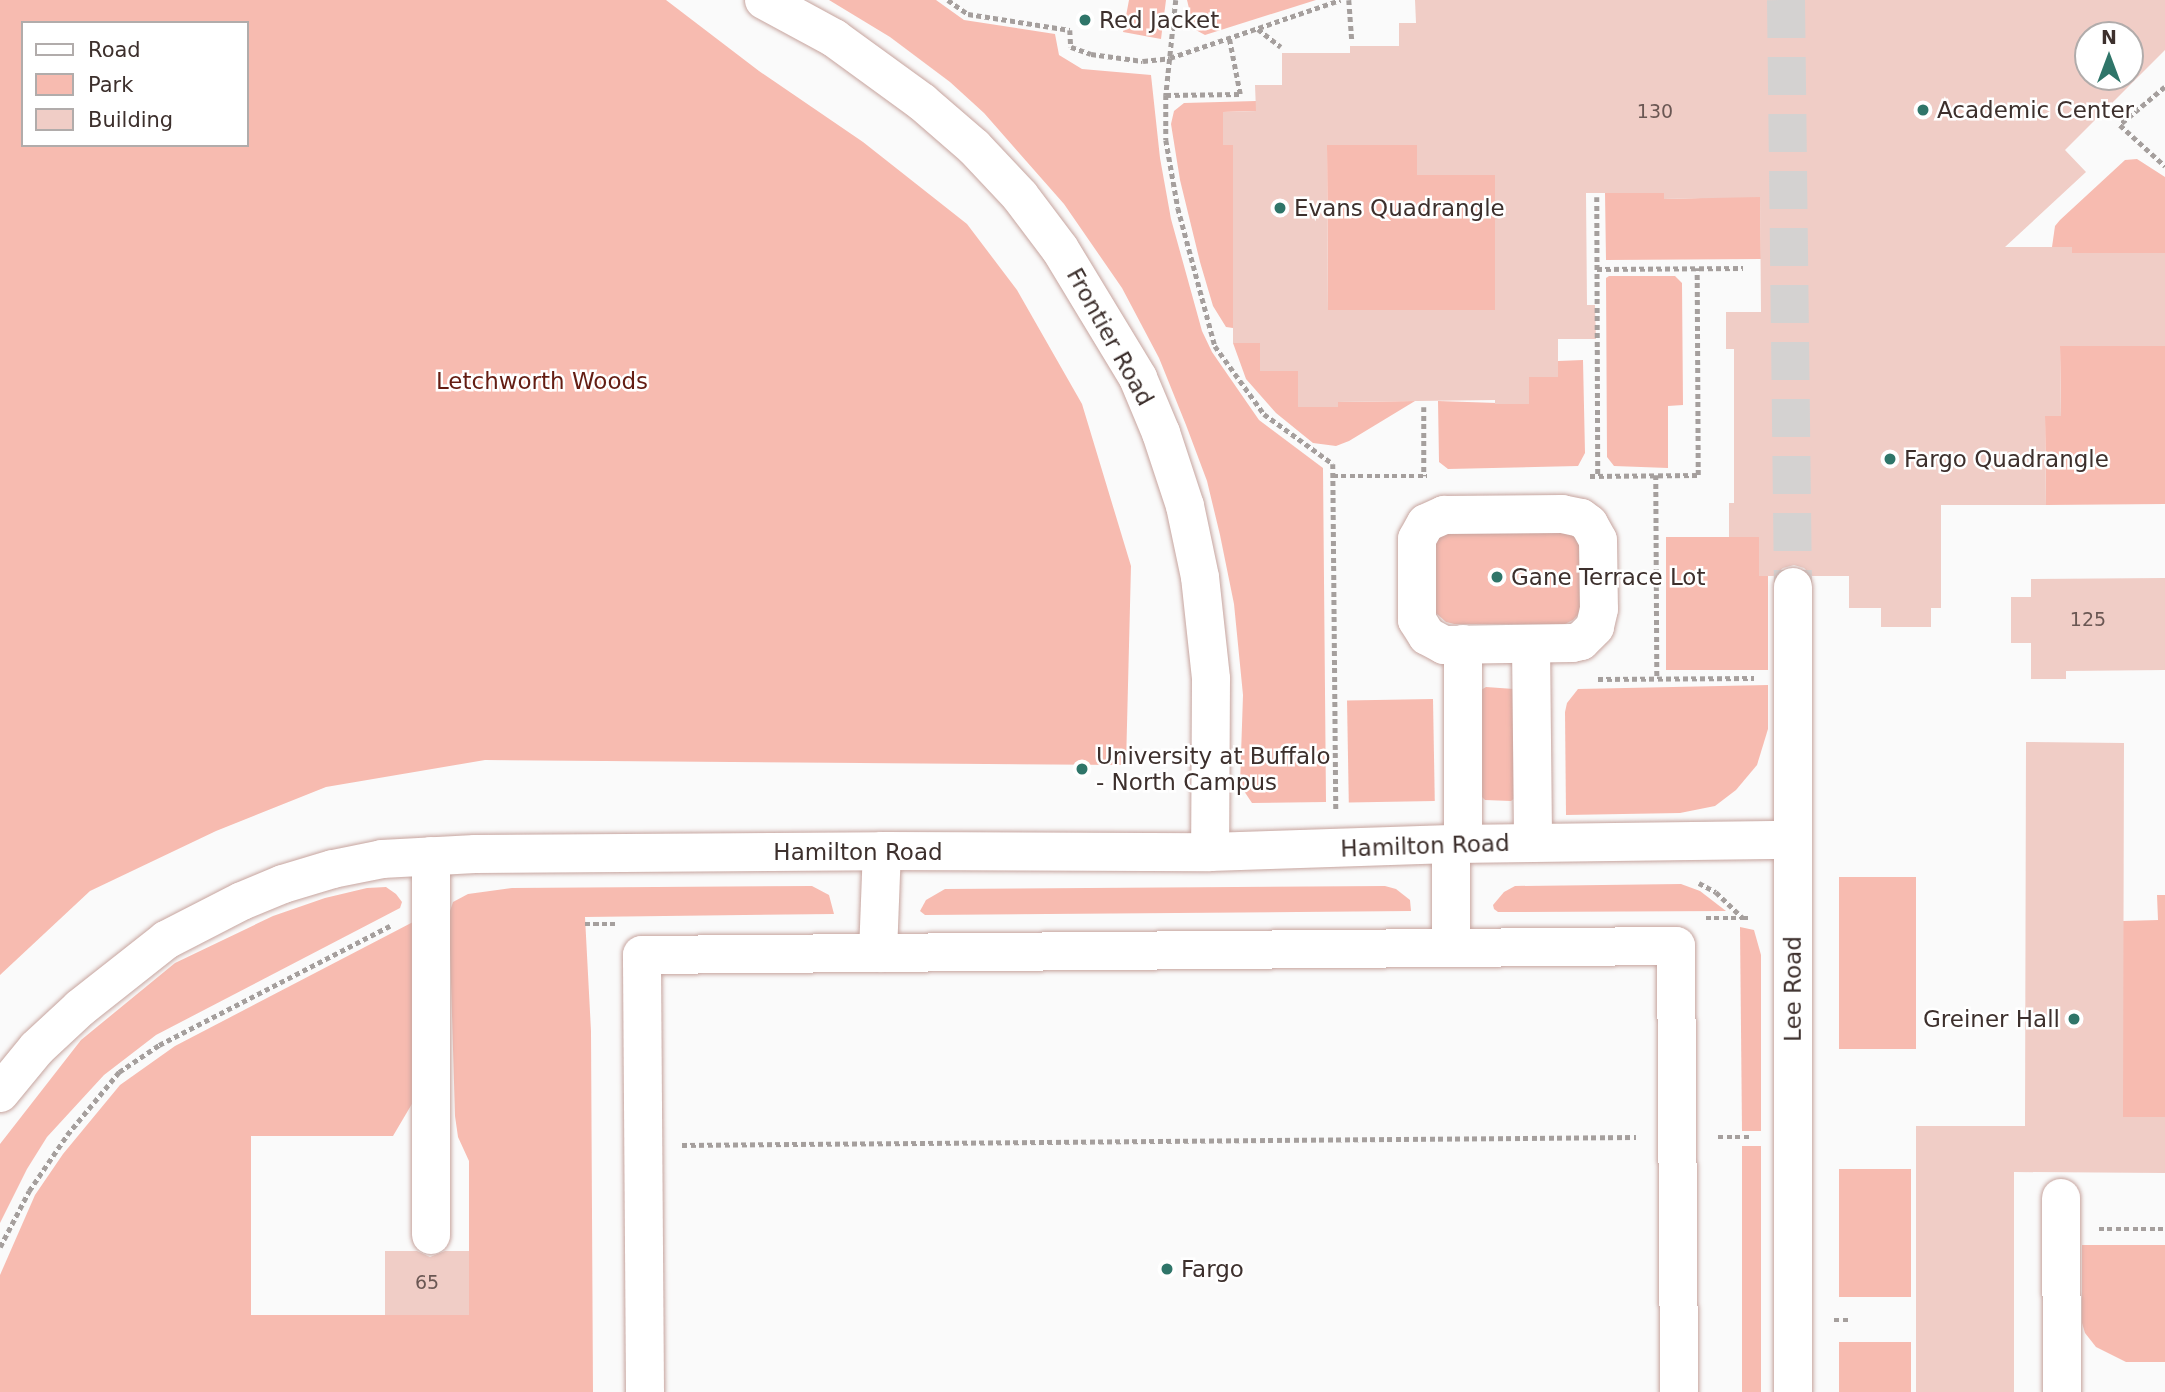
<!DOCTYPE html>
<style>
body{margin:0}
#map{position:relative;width:2165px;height:1392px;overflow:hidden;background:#fafafa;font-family:"DejaVu Sans",sans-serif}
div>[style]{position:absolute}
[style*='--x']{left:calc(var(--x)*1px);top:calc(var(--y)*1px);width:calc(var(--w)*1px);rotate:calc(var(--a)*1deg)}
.green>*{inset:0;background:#f7bbb0;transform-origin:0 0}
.building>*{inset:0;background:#f0cdc6}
.minor-tunnel>*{height:38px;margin-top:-19px;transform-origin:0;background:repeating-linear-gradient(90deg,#d4d2d1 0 38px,transparent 0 57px)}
.path>*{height:4.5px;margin-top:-2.25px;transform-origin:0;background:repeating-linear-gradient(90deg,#a59f9d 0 5px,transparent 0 8.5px)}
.roads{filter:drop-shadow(0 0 2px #c6a49e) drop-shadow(0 0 2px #c6a49e)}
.minor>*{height:38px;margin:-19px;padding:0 19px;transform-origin:19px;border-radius:19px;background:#fff}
.dots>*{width:19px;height:19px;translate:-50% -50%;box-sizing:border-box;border:4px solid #fff;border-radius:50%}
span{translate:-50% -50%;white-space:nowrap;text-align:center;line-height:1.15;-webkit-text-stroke:5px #fff;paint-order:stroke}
.number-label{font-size:19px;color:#6a5753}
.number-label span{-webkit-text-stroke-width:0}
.poi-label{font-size:23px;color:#3d302d}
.left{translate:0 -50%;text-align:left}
.right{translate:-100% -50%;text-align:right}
.street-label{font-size:23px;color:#3d302d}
.park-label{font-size:23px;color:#641d13}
.legend{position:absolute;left:21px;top:21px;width:228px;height:126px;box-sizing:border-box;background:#fff;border:2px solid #b1acab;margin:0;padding:9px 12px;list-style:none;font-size:21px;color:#3d302d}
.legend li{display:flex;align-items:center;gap:14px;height:35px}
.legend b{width:35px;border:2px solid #b1acab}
.north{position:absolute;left:2074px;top:21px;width:70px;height:70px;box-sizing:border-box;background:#fff;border:2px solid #b1acab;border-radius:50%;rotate:0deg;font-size:19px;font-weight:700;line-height:28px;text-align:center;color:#3d302d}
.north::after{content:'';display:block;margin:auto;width:24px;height:32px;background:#2f7569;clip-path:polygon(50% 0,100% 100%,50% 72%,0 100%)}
</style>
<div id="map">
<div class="green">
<i style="clip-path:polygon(evenodd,0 0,666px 0,759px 71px,863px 142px,967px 224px,1017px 290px,1082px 404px,1131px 566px,1126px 765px,485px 760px,326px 787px,216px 831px,90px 891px,0 975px,0 0,23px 23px,247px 23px,247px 145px,23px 145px,23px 23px)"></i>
<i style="clip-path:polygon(829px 0,936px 0,964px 20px,1055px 34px,1059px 55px,1082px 69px,1151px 75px,1160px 158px,1171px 219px,1202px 331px,1212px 352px,1259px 420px,1323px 468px,1326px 802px,1252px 803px,1240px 785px,1243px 695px,1234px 604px,1220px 535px,1207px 481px,1186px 425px,1159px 358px,1122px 288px,1064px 204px,984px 113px,950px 82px,890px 37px)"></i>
<i style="clip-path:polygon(1129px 0,1166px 0,1161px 39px,1123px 32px)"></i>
<i style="clip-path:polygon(1187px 0,1316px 0,1205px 35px,1194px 29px)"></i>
<i style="clip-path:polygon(1256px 101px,1256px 111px,1223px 112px,1223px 145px,1233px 145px,1233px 328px,1226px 327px,1213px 306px,1200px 262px,1180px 180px,1171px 124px,1174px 111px,1184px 103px)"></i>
<i style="clip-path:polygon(1327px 145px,1417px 145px,1418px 175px,1526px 175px,1495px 236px,1495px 310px,1328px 310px)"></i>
<i style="clip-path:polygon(2137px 159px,2165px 177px,2165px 253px,2072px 253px,2072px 247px,2052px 247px,2055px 226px,2060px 220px,2125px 160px)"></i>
<i style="clip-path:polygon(1760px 174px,1761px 259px,1606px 260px,1605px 193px,1664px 193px,1665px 199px,1701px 198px)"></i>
<i style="clip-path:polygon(1609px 276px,1675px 276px,1682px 283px,1683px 405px,1668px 406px,1668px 468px,1614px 466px,1607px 457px,1606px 278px)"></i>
<i style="clip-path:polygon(1233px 343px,1260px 343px,1261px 371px,1298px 371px,1298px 406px,1338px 402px,1415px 401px,1349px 441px,1336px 446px,1313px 443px,1276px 413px,1246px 379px)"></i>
<i style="clip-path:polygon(2165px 345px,2165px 504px,2046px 505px,2045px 416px,2061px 415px,2060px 346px)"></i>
<i style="clip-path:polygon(1583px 360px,1585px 453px,1578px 466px,1448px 469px,1439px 462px,1438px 401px,1529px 404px,1529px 377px,1558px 377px,1558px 361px)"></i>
<i style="clip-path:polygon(1567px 530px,1580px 541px,1581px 611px,1573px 620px,1565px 624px,1454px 624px,1446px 622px,1436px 613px,1434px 542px,1442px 534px)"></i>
<i style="clip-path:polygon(1666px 537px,1759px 537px,1759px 576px,1768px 576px,1768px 670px,1666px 670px)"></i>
<i style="clip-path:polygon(1768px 685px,1768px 729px,1757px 765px,1736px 790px,1715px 806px,1680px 813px,1566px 815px,1565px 712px,1567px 703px,1578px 689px)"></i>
<i style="clip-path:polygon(1486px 687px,1514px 689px,1515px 798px,1511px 801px,1485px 800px,1481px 796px,1481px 690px)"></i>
<i style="left:1433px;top:699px;width:102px;height:86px;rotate:89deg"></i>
<i style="left:1839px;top:877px;width:77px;height:172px"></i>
<i style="clip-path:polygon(1681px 884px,1700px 891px,1726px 911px,1498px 912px,1494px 909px,1493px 905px,1504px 892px,1515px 886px)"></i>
<i style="clip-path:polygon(812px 886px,829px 895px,834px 914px,585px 917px,591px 1031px,593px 1392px,0 1392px,0 1275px,35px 1195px,63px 1154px,120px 1085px,175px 1046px,413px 922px,416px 1097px,393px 1136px,251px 1136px,251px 1315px,469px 1315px,469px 1161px,458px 1137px,455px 1116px,449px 914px,453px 902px,468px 894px,512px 888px)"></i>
<i style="clip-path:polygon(1385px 886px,1396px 889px,1410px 900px,1411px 911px,925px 915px,920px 911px,926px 900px,945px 889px)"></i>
<i style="clip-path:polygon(386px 887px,396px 894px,402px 902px,400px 908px,156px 1035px,104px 1075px,47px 1137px,27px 1169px,0 1223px,0 1144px,81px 1040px,175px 963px,273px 916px,325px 898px,367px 888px)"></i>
<i style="clip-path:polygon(2157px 895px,2165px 895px,2165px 1117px,2123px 1117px,2123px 921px,2158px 920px)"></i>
<i style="clip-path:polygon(1740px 927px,1754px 930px,1761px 955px,1761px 1131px,1742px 1131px)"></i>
<i style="left:1742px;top:1146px;width:19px;height:246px"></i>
<i style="left:1839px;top:1169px;width:72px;height:128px"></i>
<i style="clip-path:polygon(2082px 1245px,2165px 1245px,2165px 1362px,2126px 1362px,2096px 1347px,2085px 1333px,2082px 1323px)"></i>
<i style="left:1839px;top:1342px;width:72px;height:50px"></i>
</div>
<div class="building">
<i style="clip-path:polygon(evenodd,1415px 0,2165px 0,2165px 50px,2065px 150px,2086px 172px,2005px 247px,2072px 247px,2072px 253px,2165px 253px,2165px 346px,2060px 346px,2061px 416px,2045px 416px,2046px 505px,1941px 505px,1941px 608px,1931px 608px,1931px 627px,1881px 627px,1881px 608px,1849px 608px,1849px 576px,1812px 576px,1804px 568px,1794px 565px,1783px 568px,1774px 576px,1759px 576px,1759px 537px,1729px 537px,1729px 503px,1734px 503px,1734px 349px,1726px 349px,1726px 312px,1761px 312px,1760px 197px,1664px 199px,1664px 193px,1586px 193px,1587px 305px,1595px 305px,1596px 339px,1558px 339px,1558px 377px,1529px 377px,1529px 404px,1495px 404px,1495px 400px,1338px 402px,1338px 407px,1298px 407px,1298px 371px,1260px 371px,1260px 343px,1233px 343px,1233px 145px,1223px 145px,1223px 112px,1256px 111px,1255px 85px,1282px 85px,1282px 53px,1350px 53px,1350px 46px,1399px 46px,1399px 23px,1416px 23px,1415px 0,2088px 35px,2130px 35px,2130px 77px,2088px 77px,2088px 35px,1415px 0,1327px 145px,1417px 145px,1417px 175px,1495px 175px,1495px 310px,1328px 310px,1327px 145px)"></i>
<i style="clip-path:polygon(2165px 578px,2165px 670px,2066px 671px,2066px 679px,2031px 679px,2031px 643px,2011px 643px,2011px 597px,2031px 597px,2031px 579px)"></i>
<i style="clip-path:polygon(2026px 742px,2124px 743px,2123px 1117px,2165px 1117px,2165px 1173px,2014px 1172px,2014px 1392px,1916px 1392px,1916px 1126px,2025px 1126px)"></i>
<i style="clip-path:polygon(385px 1251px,417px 1251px,430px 1257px,445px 1251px,469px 1251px,469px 1315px,385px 1315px)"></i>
</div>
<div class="minor-tunnel">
<i style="--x:1786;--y:0;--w:587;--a:89.32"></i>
</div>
<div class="path">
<i style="--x:948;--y:0;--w:24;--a:35"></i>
<i style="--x:968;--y:14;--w:103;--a:8.9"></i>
<i style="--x:1070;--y:30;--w:17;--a:87"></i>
<i style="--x:1071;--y:47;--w:21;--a:19"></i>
<i style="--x:1091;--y:54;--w:52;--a:7.7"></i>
<i style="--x:1143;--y:61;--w:27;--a:-6"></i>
<i style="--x:1170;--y:58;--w:180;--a:-18.8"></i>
<i style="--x:1176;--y:0;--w:96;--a:96"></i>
<i style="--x:1166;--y:95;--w:45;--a:90"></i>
<i style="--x:1166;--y:140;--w:69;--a:80"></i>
<i style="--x:1178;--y:208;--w:143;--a:75"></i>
<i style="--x:1215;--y:346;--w:84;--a:54.2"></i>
<i style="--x:1264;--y:414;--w:85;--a:35.9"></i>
<i style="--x:1333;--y:464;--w:345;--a:89.5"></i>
<i style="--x:1349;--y:0;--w:41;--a:85.8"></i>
<i style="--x:1258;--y:29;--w:29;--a:38"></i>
<i style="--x:2165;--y:87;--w:59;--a:139.8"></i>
<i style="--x:2120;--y:125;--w:61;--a:42.3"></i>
<i style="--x:1166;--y:95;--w:74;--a:-0.8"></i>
<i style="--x:1240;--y:94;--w:57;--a:-101.1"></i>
<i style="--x:1597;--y:197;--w:278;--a:89.8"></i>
<i style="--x:1597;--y:269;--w:146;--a:-0.4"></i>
<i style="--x:1424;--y:407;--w:69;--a:90"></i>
<i style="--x:1656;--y:475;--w:203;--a:89.7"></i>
<i style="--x:1333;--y:476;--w:94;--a:0"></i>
<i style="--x:1590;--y:476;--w:108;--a:-0.5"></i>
<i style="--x:1698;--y:475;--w:207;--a:-90.3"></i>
<i style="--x:1598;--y:679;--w:156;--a:-0.4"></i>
<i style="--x:1699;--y:883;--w:19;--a:28"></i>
<i style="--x:1716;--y:892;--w:37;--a:44"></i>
<i style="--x:1743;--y:918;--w:8;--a:0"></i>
<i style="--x:1706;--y:918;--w:37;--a:0"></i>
<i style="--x:585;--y:924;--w:30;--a:0"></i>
<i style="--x:1718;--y:1137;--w:34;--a:0"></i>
<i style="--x:682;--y:1145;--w:954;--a:-0.48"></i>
<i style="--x:2099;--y:1229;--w:66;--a:0"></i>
<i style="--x:0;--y:1247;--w:63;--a:-62.6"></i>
<i style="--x:29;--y:1191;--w:68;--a:-55.8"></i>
<i style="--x:67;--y:1135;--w:82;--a:-50.5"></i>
<i style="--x:119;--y:1072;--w:48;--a:-34"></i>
<i style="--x:159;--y:1045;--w:260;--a:-27.3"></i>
<i style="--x:1834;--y:1320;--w:15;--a:0"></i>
</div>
<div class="roads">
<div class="minor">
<i style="--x:764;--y:0;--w:80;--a:28.5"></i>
<i style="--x:834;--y:38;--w:109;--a:36"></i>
<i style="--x:922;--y:102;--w:69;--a:40.9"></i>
<i style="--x:974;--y:147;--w:67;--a:46.8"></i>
<i style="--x:1020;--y:196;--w:66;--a:53"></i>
<i style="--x:1060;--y:249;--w:151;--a:58.8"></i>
<i style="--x:1138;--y:378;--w:60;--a:67.3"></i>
<i style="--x:1161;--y:433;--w:77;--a:71.8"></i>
<i style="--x:1185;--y:506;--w:73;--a:78.1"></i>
<i style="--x:1200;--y:577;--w:103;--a:83.8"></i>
<i style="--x:1211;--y:679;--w:173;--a:90.3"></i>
<i style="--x:1444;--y:515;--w:118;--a:-0.5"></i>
<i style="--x:1562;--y:514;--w:19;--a:12"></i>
<i style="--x:1581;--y:518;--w:10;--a:37"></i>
<i style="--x:1589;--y:524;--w:18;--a:61"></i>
<i style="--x:1598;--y:540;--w:69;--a:89.2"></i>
<i style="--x:1599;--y:609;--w:18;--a:103"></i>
<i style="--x:1595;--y:627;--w:20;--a:135"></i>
<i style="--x:1581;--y:641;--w:9;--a:167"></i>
<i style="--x:1572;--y:643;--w:128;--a:179.1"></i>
<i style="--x:1444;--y:645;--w:19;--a:-152"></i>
<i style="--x:1427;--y:636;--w:19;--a:-122"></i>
<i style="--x:1417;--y:620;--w:81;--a:-90"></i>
<i style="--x:1417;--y:539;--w:18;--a:-61"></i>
<i style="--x:1426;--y:523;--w:20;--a:-24"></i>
<i style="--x:1463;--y:644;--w:200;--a:90"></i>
<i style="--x:1531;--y:644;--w:199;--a:89.4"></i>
<i style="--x:1451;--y:844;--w:104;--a:90"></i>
<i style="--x:431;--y:856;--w:379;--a:90"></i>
<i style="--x:878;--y:953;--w:102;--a:-87.8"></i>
<i style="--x:0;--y:1093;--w:58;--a:-50.6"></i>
<i style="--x:37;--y:1048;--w:59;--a:-42.9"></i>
<i style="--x:80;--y:1008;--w:110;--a:-38.3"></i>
<i style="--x:166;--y:940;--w:85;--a:-27.2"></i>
<i style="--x:242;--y:901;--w:44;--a:-22.5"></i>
<i style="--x:283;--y:884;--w:52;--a:-16.7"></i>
<i style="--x:333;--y:869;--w:50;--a:-11.5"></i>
<i style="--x:382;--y:859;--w:93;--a:-3.1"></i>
<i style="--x:475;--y:854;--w:407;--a:-0.4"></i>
<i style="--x:882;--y:851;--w:328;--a:0.2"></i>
<i style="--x:1210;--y:852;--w:241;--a:-1.9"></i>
<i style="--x:1451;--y:844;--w:341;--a:-0.7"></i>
<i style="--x:2061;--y:1198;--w:194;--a:89.7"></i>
<i style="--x:645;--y:1392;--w:437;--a:-90.4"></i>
<i style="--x:642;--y:955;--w:1034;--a:-0.5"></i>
<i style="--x:1676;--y:946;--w:446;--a:89.6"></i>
<i style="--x:1793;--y:1392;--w:805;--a:-90"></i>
</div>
</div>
<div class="dots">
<i style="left:1085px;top:20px;background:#2f7569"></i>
<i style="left:1923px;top:110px;background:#2f7569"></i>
<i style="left:1280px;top:208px;background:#2f7569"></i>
<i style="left:1890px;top:459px;background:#2f7569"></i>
<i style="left:1497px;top:577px;background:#2f7569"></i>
<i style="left:1082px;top:769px;background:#2f7569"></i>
<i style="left:2074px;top:1019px;background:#2f7569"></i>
<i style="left:1167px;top:1269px;background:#2f7569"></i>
</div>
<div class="number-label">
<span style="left:1655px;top:112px">130</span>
<span style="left:2088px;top:620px">125</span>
<span style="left:427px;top:1283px">65</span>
</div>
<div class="poi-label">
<span class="left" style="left:1099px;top:20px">Red Jacket</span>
<span class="left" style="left:1937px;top:110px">Academic Center</span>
<span class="left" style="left:1294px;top:208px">Evans Quadrangle</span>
<span class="left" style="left:1904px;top:459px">Fargo Quadrangle</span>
<span class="left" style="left:1511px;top:577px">Gane Terrace Lot</span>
<span class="left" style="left:1096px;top:769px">University at Buffalo<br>- North Campus</span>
<span class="right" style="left:2060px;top:1019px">Greiner Hall</span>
<span class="left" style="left:1181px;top:1269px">Fargo</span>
</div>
<div class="street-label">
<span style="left:1110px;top:337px;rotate:61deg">Frontier Road</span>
<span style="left:1425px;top:846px;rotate:-2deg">Hamilton Road</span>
<span style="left:858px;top:852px">Hamilton Road</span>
<span style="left:1793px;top:989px;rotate:-90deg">Lee Road</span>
</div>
<div class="park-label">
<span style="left:542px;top:381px">Letchworth Woods</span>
</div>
<ul class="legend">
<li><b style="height:9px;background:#fff"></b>Road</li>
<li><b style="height:19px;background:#f7bbb0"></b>Park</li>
<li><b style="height:19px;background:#f0cdc6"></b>Building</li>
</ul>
<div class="north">N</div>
</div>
